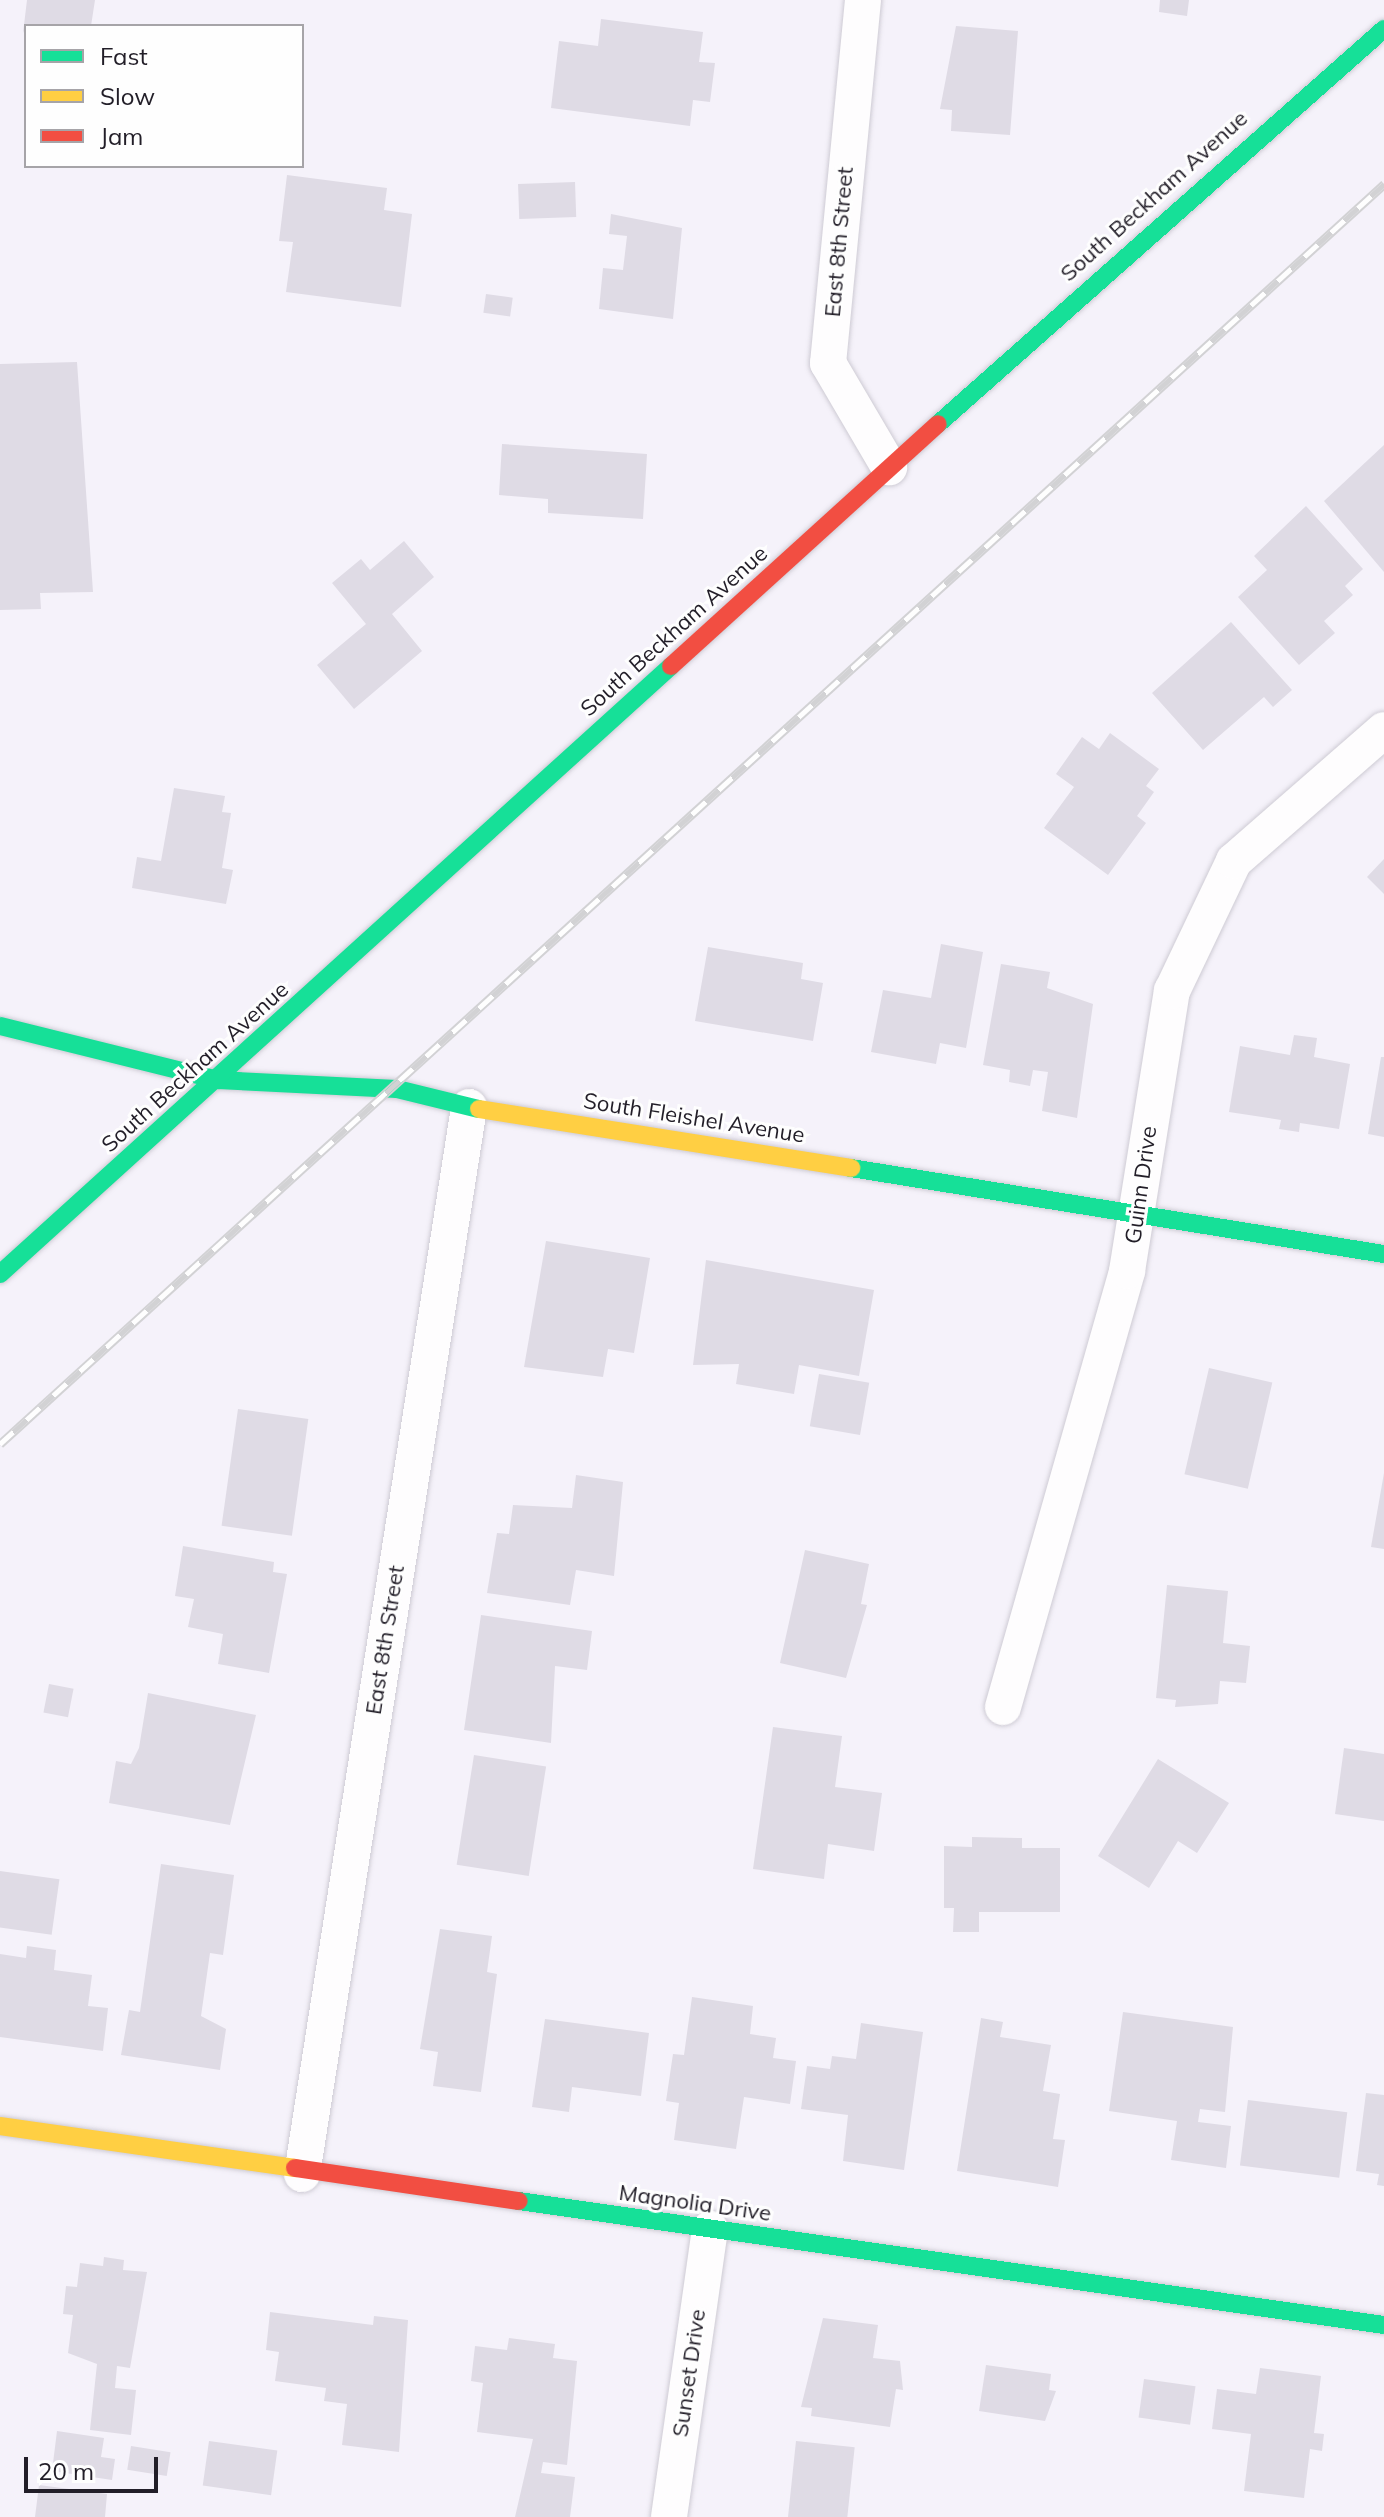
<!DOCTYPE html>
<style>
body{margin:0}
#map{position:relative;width:1384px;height:2517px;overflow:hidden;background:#f5f2fa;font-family:Mulish,sans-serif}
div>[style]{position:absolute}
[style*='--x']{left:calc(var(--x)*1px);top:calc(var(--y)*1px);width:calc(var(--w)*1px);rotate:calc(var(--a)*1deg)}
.building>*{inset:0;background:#dfdbe5;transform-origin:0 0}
.roads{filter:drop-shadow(0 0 2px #cecbd4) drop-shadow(0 0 2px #cecbd4)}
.street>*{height:36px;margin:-18px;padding:0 18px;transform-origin:18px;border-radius:18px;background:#fefdfe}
.fast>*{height:18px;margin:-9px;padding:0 9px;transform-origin:9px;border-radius:9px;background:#16e098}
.slow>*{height:18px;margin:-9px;padding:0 9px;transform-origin:9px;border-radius:9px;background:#ffcf43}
.jam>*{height:18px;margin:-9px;padding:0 9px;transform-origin:9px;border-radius:9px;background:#f24e42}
.rail>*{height:9px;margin-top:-4.5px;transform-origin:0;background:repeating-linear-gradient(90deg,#fefefe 0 18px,#d2d2d4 0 36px);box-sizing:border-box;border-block:2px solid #d2d2d4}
span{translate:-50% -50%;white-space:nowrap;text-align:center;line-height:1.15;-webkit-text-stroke:6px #fefefe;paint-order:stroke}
.street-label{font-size:22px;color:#221e28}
.legend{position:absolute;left:24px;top:24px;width:280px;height:144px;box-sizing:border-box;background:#fefefe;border:2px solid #a6a4a8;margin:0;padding:10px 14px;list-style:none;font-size:24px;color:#221e28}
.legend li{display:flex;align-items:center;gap:16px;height:40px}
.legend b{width:40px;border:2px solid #a6a4a8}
.scale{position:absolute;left:24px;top:2457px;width:134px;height:36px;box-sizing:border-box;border:4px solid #221e28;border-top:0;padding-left:10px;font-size:24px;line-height:28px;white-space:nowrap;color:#221e28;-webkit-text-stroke:6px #fefefe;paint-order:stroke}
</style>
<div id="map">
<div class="building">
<i style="clip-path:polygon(27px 0,95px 0,91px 26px,26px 26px,23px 33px)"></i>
<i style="clip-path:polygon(1160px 0,1189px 0,1187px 16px,1159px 12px)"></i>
<i style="clip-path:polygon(601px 19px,703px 32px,699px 62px,715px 63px,710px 102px,693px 100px,690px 126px,551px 108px,559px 41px,598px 46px)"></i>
<i style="clip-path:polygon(956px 26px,1018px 31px,1010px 135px,951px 131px,952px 110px,940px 109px)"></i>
<i style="clip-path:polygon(287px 175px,387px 188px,384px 210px,412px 214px,401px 307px,286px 292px,293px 242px,279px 241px)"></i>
<i style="left:575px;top:182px;width:35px;height:57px;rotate:88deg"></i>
<i style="clip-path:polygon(611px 214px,682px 228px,673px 319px,599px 309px,603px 268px,623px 270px,627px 236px,609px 234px)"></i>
<i style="left:486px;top:294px;width:27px;height:19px;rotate:8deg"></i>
<i style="clip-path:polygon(77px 362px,93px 592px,40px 593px,41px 609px,0 610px,0 364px)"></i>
<i style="clip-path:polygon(502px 444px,647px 454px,643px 519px,548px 513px,548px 499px,499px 495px)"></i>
<i style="clip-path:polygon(1384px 445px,1384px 572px,1324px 501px)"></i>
<i style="clip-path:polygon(1306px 506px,1363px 569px,1345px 586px,1353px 595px,1324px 621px,1335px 633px,1299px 665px,1238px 597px,1267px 570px,1254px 556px)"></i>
<i style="clip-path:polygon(404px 541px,434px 577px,392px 614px,422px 651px,354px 709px,317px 665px,366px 624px,332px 583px,361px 559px,370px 570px)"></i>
<i style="clip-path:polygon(1231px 622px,1292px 690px,1273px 707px,1264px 697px,1203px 750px,1152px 693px)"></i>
<i style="clip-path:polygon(1110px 733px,1159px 769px,1146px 786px,1154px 792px,1137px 816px,1146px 823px,1108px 875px,1044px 828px,1074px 787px,1056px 774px,1082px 737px,1099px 749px)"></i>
<i style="clip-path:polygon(174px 788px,225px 796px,222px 812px,231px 813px,222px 868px,233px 870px,226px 904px,132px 888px,137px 857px,161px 861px)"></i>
<i style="clip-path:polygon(1384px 859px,1384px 894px,1367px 877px)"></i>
<i style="clip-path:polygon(941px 944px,983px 952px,966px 1048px,940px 1043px,936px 1064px,871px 1052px,883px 990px,931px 998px)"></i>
<i style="clip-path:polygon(708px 947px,803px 963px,801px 979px,823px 983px,813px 1041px,695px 1021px)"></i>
<i style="clip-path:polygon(1001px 964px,1050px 972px,1047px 988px,1093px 1004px,1077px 1118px,1042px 1111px,1048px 1072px,1033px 1070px,1030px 1086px,1009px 1082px,1010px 1070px,983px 1065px)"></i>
<i style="clip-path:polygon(1294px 1035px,1317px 1038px,1314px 1057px,1350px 1064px,1339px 1129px,1300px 1123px,1299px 1132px,1279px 1129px,1281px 1120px,1229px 1112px,1240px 1046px,1290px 1055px)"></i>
<i style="clip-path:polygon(1381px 1057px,1384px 1057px,1384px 1137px,1368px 1134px)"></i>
<i style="clip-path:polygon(546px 1241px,650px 1258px,634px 1353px,608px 1349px,603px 1377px,524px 1367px)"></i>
<i style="clip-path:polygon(706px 1260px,874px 1290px,859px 1376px,799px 1365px,794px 1394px,736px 1384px,739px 1364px,693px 1365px)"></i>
<i style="left:1209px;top:1368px;width:65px;height:109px;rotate:13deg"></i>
<i style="left:819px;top:1374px;width:51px;height:53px;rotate:10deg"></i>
<i style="left:238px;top:1409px;width:71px;height:118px;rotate:8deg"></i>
<i style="clip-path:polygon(1384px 1473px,1384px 1549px,1371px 1547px)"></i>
<i style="clip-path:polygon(576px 1475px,623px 1482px,614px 1576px,576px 1570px,570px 1605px,487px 1593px,497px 1533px,509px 1534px,513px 1505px,572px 1508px)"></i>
<i style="clip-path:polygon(183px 1546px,274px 1562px,273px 1572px,287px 1574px,269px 1673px,218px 1664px,223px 1634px,188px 1627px,194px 1599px,175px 1596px)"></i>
<i style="clip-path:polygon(805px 1550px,869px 1564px,861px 1604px,867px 1605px,846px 1678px,780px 1663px)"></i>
<i style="clip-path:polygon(1167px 1585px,1228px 1591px,1223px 1643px,1250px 1646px,1246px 1683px,1220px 1681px,1218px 1704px,1175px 1707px,1176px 1700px,1156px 1698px)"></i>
<i style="clip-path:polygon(481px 1615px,592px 1631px,587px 1670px,555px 1666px,551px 1743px,464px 1730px)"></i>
<i style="left:49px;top:1684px;width:25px;height:29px;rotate:11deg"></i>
<i style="clip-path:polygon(148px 1693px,256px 1715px,230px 1825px,109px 1803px,116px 1761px,131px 1764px,139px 1748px)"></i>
<i style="clip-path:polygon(773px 1727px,842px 1736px,835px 1787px,882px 1793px,874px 1851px,828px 1844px,824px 1879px,753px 1869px)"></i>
<i style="clip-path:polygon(1344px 1748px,1384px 1754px,1384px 1821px,1335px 1814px)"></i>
<i style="left:474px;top:1755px;width:73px;height:111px;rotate:9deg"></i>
<i style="clip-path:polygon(1158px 1759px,1229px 1803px,1197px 1853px,1178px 1841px,1149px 1888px,1098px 1856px)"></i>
<i style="clip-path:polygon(972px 1837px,1022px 1838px,1022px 1848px,1060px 1848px,1060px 1912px,979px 1912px,979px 1932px,953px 1932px,954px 1908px,944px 1908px,944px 1846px,972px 1847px)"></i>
<i style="clip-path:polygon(161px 1864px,234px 1875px,223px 1955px,210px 1953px,201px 2016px,226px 2029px,220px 2070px,121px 2055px,129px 2010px,140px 2012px)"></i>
<i style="left:0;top:1871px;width:60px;height:56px;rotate:8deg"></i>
<i style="clip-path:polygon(440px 1929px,492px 1936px,487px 1972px,497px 1974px,481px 2092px,433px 2086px,438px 2052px,420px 2049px)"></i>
<i style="clip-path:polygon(27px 1946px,56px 1950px,54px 1970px,92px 1975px,88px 2006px,108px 2008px,103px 2051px,0 2037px,0 1954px,26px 1958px)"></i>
<i style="clip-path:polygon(692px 1997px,753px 2006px,750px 2034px,776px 2038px,773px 2058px,796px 2061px,790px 2104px,744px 2097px,736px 2149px,674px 2140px,679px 2103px,666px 2101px,673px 2054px,684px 2055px)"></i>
<i style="clip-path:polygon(1123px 2012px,1233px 2027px,1225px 2112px,1200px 2109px,1198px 2122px,1231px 2126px,1226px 2168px,1171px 2160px,1177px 2121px,1109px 2111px)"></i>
<i style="clip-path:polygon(981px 2018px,1003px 2022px,1000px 2037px,1051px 2045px,1043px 2091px,1060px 2094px,1053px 2139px,1065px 2140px,1058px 2187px,957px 2171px)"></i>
<i style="clip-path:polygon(545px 2019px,649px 2033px,641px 2096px,572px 2087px,569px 2112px,532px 2107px)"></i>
<i style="clip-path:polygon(861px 2023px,923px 2032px,904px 2170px,843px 2161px,848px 2115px,801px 2109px,807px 2066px,830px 2069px,832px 2056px,856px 2059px)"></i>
<i style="clip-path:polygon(1366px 2093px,1384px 2095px,1384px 2186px,1377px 2185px,1379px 2174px,1356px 2171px)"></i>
<i style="left:1248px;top:2100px;width:100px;height:66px;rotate:7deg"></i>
<i style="clip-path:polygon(104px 2257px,124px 2260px,123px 2270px,147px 2272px,130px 2368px,117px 2366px,115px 2388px,136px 2390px,131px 2435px,90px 2430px,97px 2364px,68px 2353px,73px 2315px,63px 2314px,66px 2286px,77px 2287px,80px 2263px,103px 2266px)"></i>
<i style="clip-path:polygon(270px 2312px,373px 2325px,374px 2316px,408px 2320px,399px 2452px,342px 2445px,347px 2404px,324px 2401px,326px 2388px,275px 2381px,279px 2352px,266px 2350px)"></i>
<i style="clip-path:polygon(823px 2318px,878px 2325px,873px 2358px,900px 2361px,903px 2390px,896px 2389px,890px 2427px,811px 2416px,812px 2408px,801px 2407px)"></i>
<i style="clip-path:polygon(509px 2338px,555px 2344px,553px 2358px,577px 2361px,567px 2465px,543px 2462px,541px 2473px,575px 2477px,570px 2517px,515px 2517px,533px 2439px,477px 2432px,483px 2383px,471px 2381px,475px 2346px,507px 2350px)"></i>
<i style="clip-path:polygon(986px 2365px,1051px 2374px,1049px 2390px,1056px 2391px,1045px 2421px,979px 2411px)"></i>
<i style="clip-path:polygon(1260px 2368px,1321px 2376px,1314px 2433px,1324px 2434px,1322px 2451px,1310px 2449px,1304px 2498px,1244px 2491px,1251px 2434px,1212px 2429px,1217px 2389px,1256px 2394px)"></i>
<i style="left:1144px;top:2379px;width:52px;height:39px;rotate:8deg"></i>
<i style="clip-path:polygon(57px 2431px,104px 2438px,101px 2457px,115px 2459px,112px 2480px,52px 2471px)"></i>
<i style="left:209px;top:2441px;width:69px;height:45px;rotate:8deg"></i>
<i style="left:796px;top:2441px;width:59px;height:77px;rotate:6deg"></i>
<i style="left:131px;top:2446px;width:40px;height:24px;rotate:9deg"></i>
<i style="clip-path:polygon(39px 2485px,107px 2494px,105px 2517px,35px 2517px)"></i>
</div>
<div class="roads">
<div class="street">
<i style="--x:863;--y:0;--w:365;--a:95.5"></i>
<i style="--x:828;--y:363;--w:121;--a:59.6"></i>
<i style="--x:1003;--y:1707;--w:453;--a:-74.1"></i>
<i style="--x:1127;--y:1271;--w:284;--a:-80.9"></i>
<i style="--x:1172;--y:991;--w:144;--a:-64.5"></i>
<i style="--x:1234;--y:861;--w:199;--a:-41.1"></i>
<i style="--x:302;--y:2174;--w:1080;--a:-81.1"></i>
<i style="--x:669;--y:2517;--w:291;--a:-81.9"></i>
</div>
<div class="fast">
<i style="--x:938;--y:424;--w:596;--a:-41.53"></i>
<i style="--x:0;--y:1026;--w:225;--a:13.9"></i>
<i style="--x:218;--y:1080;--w:179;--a:2.9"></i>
<i style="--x:397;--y:1089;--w:84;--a:13.7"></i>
<i style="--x:851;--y:1168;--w:540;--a:9.17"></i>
<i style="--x:0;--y:1274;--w:905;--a:-42.18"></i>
<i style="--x:519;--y:2201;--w:874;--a:8.16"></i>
</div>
<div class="slow">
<i style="--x:479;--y:1109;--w:377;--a:9"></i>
<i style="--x:0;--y:2126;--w:298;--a:8.1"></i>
</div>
<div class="jam">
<i style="--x:671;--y:666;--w:360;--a:-42.2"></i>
<i style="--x:295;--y:2168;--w:226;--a:8.4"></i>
</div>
</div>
<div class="rail">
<i style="--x:0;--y:1444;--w:1872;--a:-42.31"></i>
</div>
<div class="street-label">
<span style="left:1154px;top:196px;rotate:-42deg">South Beckham Avenue</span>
<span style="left:839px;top:242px;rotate:-85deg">East 8th Street</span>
<span style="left:674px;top:631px;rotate:-42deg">South Beckham Avenue</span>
<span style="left:195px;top:1067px;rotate:-42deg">South Beckham Avenue</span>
<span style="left:694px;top:1118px;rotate:9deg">South Fleishel Avenue</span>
<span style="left:1141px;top:1185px;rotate:-82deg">Guinn Drive</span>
<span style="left:385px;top:1640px;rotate:-81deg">East 8th Street</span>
<span style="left:695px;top:2203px;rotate:8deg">Magnolia Drive</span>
<span style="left:689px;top:2373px;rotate:-82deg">Sunset Drive</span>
</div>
<ul class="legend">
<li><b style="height:10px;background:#16e098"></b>Fast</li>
<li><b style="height:10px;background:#ffcf43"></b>Slow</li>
<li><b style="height:10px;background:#f24e42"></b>Jam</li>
</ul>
<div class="scale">20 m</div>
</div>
